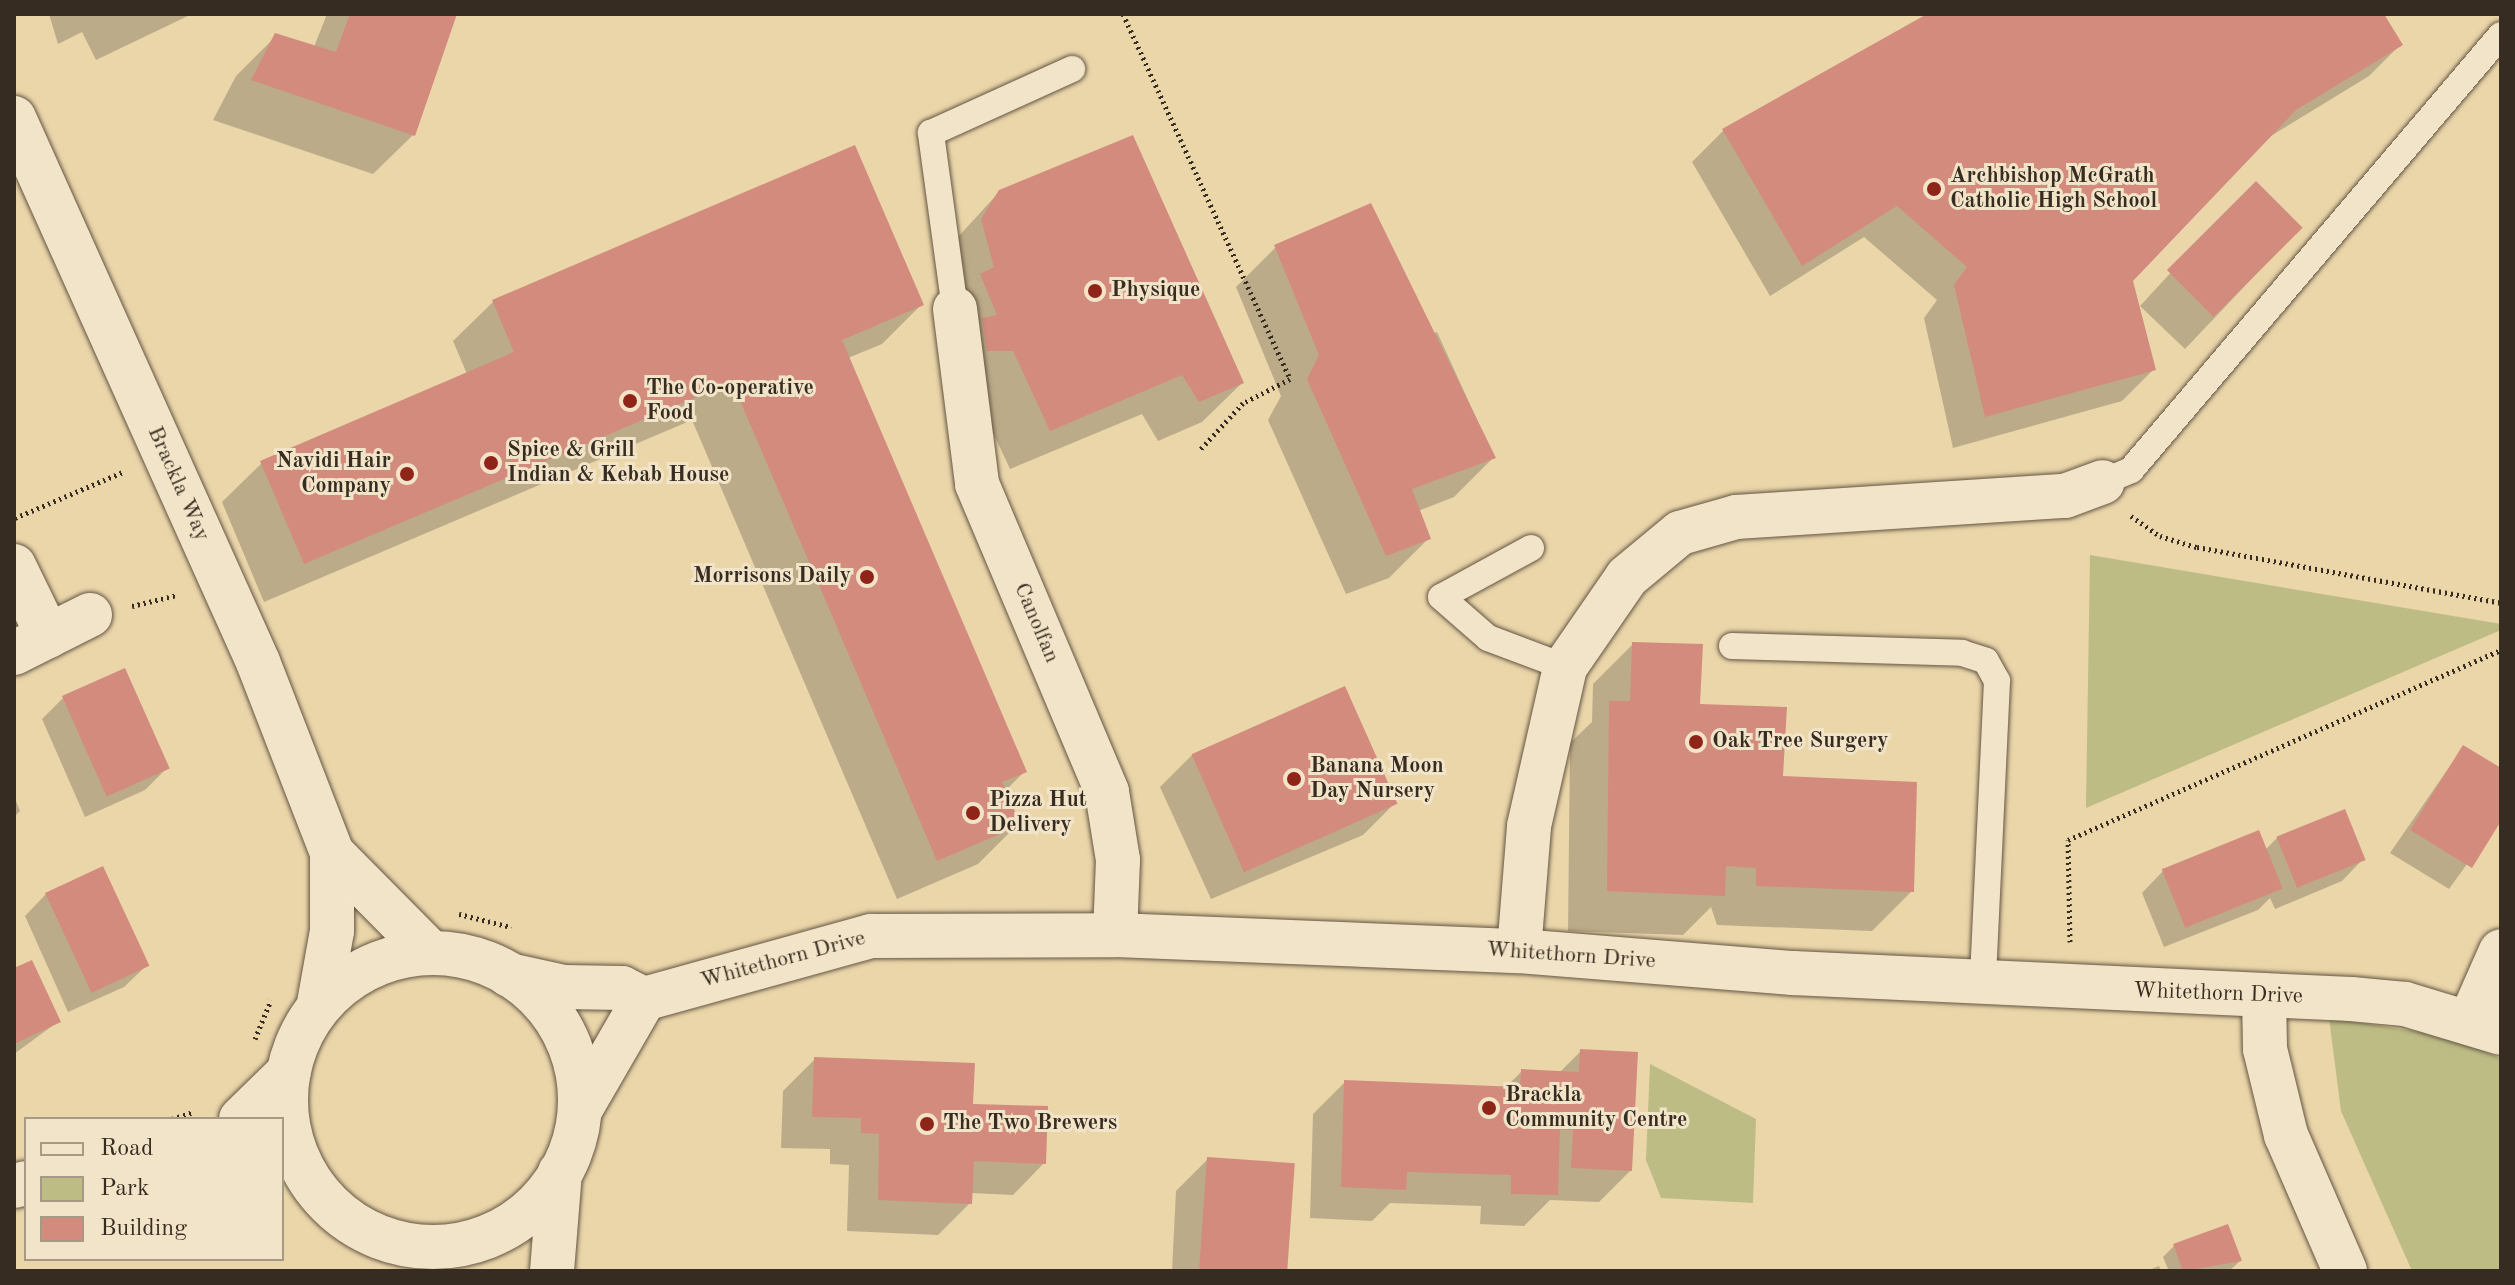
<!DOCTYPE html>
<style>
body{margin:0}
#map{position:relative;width:2515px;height:1285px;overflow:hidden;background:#ebd6aa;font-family:"Old Standard TT",serif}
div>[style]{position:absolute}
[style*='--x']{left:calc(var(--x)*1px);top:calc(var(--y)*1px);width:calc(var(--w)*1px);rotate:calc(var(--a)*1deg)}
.green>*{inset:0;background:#bdbc85}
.shadow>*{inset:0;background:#0003}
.building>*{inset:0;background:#d38b7e;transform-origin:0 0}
.path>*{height:5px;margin-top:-2.5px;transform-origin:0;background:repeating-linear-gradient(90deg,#372c21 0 2px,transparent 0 6px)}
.roads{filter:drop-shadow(0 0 2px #645643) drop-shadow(0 0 2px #645643)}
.lane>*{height:26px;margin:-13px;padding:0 13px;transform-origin:13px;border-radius:13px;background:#f2e4c8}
.street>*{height:44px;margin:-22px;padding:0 22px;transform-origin:22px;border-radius:22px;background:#f2e4c8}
.secondary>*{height:44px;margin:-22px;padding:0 22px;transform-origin:22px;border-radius:22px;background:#f2e4c8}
.secondary>.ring{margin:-22px;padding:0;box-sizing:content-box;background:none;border:44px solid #f2e4c8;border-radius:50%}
.dots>*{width:22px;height:22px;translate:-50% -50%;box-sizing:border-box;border:4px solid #f2e4c8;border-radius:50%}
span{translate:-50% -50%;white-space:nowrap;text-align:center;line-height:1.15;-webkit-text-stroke:6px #f2e4c8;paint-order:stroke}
.poi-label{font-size:22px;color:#372c21;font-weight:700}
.left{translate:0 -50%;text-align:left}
.right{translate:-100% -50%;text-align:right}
.street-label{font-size:22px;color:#372c21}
.frame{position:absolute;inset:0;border:16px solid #372c21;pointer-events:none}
.legend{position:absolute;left:24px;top:1117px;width:260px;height:144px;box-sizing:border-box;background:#f2e4c8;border:2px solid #a79a85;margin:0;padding:10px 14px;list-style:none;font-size:24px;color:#372c21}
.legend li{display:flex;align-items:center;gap:16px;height:40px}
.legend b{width:40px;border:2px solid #a79a85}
</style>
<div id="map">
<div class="green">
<i style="clip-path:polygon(2090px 555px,2501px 624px,2501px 630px,2086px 808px)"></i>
<i style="clip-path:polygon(2329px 1018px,2452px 1037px,2501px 1059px,2501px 1271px,2412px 1271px,2341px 1111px)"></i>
<i style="clip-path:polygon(1650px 1064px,1756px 1119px,1753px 1203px,1661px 1198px,1646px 1160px)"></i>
</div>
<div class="shadow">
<i style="clip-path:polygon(49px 14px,192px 14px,96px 60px,82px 32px,58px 44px)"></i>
<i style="clip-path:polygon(327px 14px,455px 14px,413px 135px,373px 174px,213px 120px,236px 76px,276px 36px,314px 47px)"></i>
<i style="clip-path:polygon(1931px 14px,2382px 14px,2400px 45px,2369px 76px,2266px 139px,2131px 280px,2154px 369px,2122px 401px,1953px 448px,1924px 318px,1937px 300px,1864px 237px,1770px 296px,1692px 162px,1723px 131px)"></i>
<i style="clip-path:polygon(1000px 191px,1242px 383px,1202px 422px,1158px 441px,1142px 414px,1010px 469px,973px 390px,948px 248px)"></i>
<i style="clip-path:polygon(2224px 215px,2300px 228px,2185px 349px,2140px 306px)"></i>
<i style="clip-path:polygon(1276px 247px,1429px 334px,1437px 332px,1494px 457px,1454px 497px,1418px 511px,1429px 538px,1389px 578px,1346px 594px,1268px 420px,1281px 396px,1236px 287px)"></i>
<i style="clip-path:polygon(493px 302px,922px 304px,882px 344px,848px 358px,1025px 771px,1004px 792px,1018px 824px,978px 864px,897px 899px,692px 420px,264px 602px,222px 502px,262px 463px,467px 374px,453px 341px)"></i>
<i style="clip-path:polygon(1633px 644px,1912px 891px,1872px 931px,1717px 925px,1711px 907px,1683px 935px,1568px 931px,1570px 743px,1592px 722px,1593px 684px)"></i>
<i style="clip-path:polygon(1344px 689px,1394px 804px,1363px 835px,1211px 899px,1160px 787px,1192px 755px)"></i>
<i style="clip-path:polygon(64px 697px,167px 768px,145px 790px,85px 817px,42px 719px)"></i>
<i style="clip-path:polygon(2463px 747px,2501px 770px,2501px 817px,2449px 889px,2390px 853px)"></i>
<i style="clip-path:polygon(14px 796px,20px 811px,14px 817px)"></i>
<i style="clip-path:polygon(2277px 838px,2363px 859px,2342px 881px,2275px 909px,2270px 898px,2258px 910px,2164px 947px,2142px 893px,2163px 871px,2265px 850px)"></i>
<i style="clip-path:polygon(46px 894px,146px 966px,124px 987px,68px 1012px,25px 916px)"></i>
<i style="clip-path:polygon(14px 970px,59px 1021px,14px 1054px)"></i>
<i style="clip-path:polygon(1581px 1051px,1630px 1171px,1599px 1202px,1550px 1200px,1524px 1226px,1480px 1224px,1481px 1206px,1390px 1203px,1372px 1221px,1310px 1218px,1313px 1114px,1345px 1082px,1505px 1088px,1522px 1071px,1559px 1073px)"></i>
<i style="clip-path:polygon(815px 1059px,1044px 1163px,1013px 1195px,971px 1193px,970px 1203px,938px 1235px,847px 1231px,849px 1165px,830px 1164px,830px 1149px,781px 1148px,783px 1091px)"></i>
<i style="clip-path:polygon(1208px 1159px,1286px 1271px,1172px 1271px,1176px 1191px)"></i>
<i style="clip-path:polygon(2227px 1226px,2240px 1261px,2229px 1271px,2169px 1271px,2163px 1257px,2174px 1246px)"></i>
<i style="clip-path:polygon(2159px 1266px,2161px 1271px,2147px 1271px)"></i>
</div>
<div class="building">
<i style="clip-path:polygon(350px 14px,457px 14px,415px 136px,251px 80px,275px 33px,336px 52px)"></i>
<i style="clip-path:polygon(1927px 14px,2384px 14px,2403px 45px,2296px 110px,2133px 281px,2156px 370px,1985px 417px,1954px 285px,1967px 267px,1897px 206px,1802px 266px,1722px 129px)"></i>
<i style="clip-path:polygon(1133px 135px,1244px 383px,1199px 402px,1182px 375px,1050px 431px,1013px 351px,987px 351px,982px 318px,997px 315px,980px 274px,994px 267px,981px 219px,999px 190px)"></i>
<i style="clip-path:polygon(855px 145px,924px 305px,842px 340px,1027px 772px,1002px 782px,1021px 825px,937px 861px,732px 382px,304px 564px,260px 461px,514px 352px,492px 300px)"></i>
<i style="left:2256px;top:181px;width:66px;height:126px;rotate:45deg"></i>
<i style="clip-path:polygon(1371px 203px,1496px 458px,1412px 489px,1431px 539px,1386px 556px,1307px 379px,1319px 355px,1274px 245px)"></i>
<i style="clip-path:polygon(1632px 642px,1703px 644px,1700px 704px,1787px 707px,1783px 776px,1917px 782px,1914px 892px,1756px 886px,1756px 868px,1726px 866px,1725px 896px,1607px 891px,1609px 701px,1630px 701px)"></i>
<i style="left:125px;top:668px;width:110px;height:69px;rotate:66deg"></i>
<i style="left:1345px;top:686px;width:129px;height:168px;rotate:66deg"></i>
<i style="clip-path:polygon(2463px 745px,2501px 768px,2501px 821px,2472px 868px,2410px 830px)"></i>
<i style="left:2345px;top:809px;width:55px;height:74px;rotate:68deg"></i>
<i style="left:2259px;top:830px;width:63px;height:105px;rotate:68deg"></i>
<i style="left:103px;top:866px;width:110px;height:64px;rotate:65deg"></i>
<i style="clip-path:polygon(32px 960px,61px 1022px,14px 1044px,14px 968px)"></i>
<i style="clip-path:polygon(1580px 1049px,1638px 1052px,1632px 1171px,1571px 1168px,1573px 1130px,1560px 1129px,1558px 1195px,1511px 1194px,1511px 1175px,1407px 1172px,1406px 1190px,1341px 1187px,1344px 1080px,1520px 1087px,1521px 1069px,1579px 1072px)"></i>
<i style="clip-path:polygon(814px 1057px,975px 1063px,973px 1104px,1048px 1106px,1046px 1164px,974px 1161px,972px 1204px,878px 1200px,879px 1134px,861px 1133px,861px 1118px,812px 1117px)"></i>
<i style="left:1207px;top:1157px;width:88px;height:114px;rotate:4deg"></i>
<i style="clip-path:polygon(2228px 1224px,2242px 1261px,2183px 1271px,2173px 1244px)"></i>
</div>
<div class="path">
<i style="--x:1123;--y:14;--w:401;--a:65.4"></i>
<i style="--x:1290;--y:379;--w:53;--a:152.9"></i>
<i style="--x:1243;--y:403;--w:65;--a:132.5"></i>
<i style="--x:2131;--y:516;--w:35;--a:35"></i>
<i style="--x:2160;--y:536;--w:39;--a:17"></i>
<i style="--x:2197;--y:547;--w:309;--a:10.4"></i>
<i style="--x:15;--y:518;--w:117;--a:-23.1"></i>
<i style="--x:132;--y:606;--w:46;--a:-13.7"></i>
<i style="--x:459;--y:914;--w:54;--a:14"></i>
<i style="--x:2070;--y:942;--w:102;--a:-91.1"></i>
<i style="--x:2068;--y:840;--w:473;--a:-23.7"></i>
<i style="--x:255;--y:1039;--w:42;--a:-67.7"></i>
<i style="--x:172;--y:1119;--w:23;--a:-18"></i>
</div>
<div class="roads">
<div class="lane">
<i style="--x:955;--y:309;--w:178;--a:-97.8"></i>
<i style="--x:931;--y:133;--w:155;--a:-24.4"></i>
<i style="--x:2103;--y:482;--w:30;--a:-23"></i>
<i style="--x:2131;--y:470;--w:571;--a:-49.62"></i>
<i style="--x:1531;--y:548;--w:102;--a:151.4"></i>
<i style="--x:1441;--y:597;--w:62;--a:41.1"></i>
<i style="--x:1488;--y:638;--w:82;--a:20.6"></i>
<i style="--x:1732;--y:646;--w:230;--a:1.7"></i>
<i style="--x:1962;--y:653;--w:25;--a:18"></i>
<i style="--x:1986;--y:661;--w:23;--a:61"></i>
<i style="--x:1997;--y:681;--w:302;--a:92.7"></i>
</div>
<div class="street">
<i style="--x:955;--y:309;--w:176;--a:82.8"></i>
<i style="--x:977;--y:484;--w:334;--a:67.1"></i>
<i style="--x:1107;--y:792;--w:69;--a:80.8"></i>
<i style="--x:1118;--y:860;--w:75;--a:92.3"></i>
<i style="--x:14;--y:566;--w:78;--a:64.1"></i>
<i style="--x:14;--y:653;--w:85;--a:-26.6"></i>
<i style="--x:1519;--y:951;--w:125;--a:-85.4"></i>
<i style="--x:1529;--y:826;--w:163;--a:-77.2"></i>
<i style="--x:1565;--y:667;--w:109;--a:-55.4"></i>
<i style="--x:1627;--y:577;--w:69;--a:-39.7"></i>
<i style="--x:1680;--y:533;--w:58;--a:-15.9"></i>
<i style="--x:1736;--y:517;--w:330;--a:-3.7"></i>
<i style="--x:2065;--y:496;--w:40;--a:-20.2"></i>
<i style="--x:509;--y:975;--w:56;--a:12.3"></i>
<i style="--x:564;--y:987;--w:58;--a:1"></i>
<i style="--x:622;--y:988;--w:25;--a:27"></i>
<i style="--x:2264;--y:995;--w:54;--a:88.9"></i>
<i style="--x:2265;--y:1049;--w:89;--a:76.3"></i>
<i style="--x:2286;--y:1135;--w:148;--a:66.5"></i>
<i style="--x:2471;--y:1019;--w:74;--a:-66.2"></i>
<i style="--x:580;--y:1110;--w:128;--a:-60"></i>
<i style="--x:644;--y:999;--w:236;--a:-15.5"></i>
<i style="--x:871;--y:936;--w:244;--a:-0.2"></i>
<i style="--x:1115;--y:935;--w:404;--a:2.3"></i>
<i style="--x:1519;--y:951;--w:275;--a:4.6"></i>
<i style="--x:1793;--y:973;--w:559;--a:2.67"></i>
<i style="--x:2351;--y:999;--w:54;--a:5.3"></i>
<i style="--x:2405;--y:1004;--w:100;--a:16.8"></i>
</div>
<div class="secondary">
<i style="--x:14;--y:118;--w:596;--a:65.84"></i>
<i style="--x:258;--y:662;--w:205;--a:68.8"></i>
<i style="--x:332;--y:853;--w:78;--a:90"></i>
<i style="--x:332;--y:931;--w:73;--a:100.2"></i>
<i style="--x:332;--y:853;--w:138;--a:45.3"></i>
<i class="ring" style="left:286px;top:953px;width:250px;height:250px"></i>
<i style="--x:241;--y:1119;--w:67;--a:-44.4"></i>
<i style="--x:14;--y:1186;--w:12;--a:-14"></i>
<i style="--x:552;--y:1271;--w:99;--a:-85.4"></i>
</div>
</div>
<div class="dots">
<i style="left:1934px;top:189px;background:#8f2418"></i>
<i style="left:1095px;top:291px;background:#8f2418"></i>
<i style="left:630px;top:401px;background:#8f2418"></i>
<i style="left:491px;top:463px;background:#8f2418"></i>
<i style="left:407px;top:474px;background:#8f2418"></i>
<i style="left:867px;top:577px;background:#8f2418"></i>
<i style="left:1696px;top:742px;background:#8f2418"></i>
<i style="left:1294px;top:779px;background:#8f2418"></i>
<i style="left:973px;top:813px;background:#8f2418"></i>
<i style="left:1489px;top:1108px;background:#8f2418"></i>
<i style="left:927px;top:1124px;background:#8f2418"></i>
</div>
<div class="poi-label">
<span class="left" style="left:1950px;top:189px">Archbishop McGrath<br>Catholic High School</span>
<span class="left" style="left:1111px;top:291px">Physique</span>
<span class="left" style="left:646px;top:401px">The Co-operative<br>Food</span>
<span class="left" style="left:507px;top:463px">Spice &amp; Grill<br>Indian &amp; Kebab House</span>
<span class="right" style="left:391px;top:474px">Navidi Hair<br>Company</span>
<span class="right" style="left:851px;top:577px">Morrisons Daily</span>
<span class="left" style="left:1712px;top:742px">Oak Tree Surgery</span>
<span class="left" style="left:1310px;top:779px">Banana Moon<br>Day Nursery</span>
<span class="left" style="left:989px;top:813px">Pizza Hut<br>Delivery</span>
<span class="left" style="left:1505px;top:1108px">Brackla<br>Community Centre</span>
<span class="left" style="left:943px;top:1124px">The Two Brewers</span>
</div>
<div class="street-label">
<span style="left:178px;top:484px;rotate:66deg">Brackla Way</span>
<span style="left:1036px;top:623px;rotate:67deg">Canolfan</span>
<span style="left:1571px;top:956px;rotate:4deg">Whitethorn Drive</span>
<span style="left:783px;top:960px;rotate:-15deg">Whitethorn Drive</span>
<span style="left:2218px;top:994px;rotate:2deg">Whitethorn Drive</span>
</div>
<div class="frame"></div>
<ul class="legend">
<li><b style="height:10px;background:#f2e4c8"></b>Road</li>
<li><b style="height:22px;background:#bdbc85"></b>Park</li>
<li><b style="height:22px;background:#d38b7e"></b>Building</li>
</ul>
</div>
